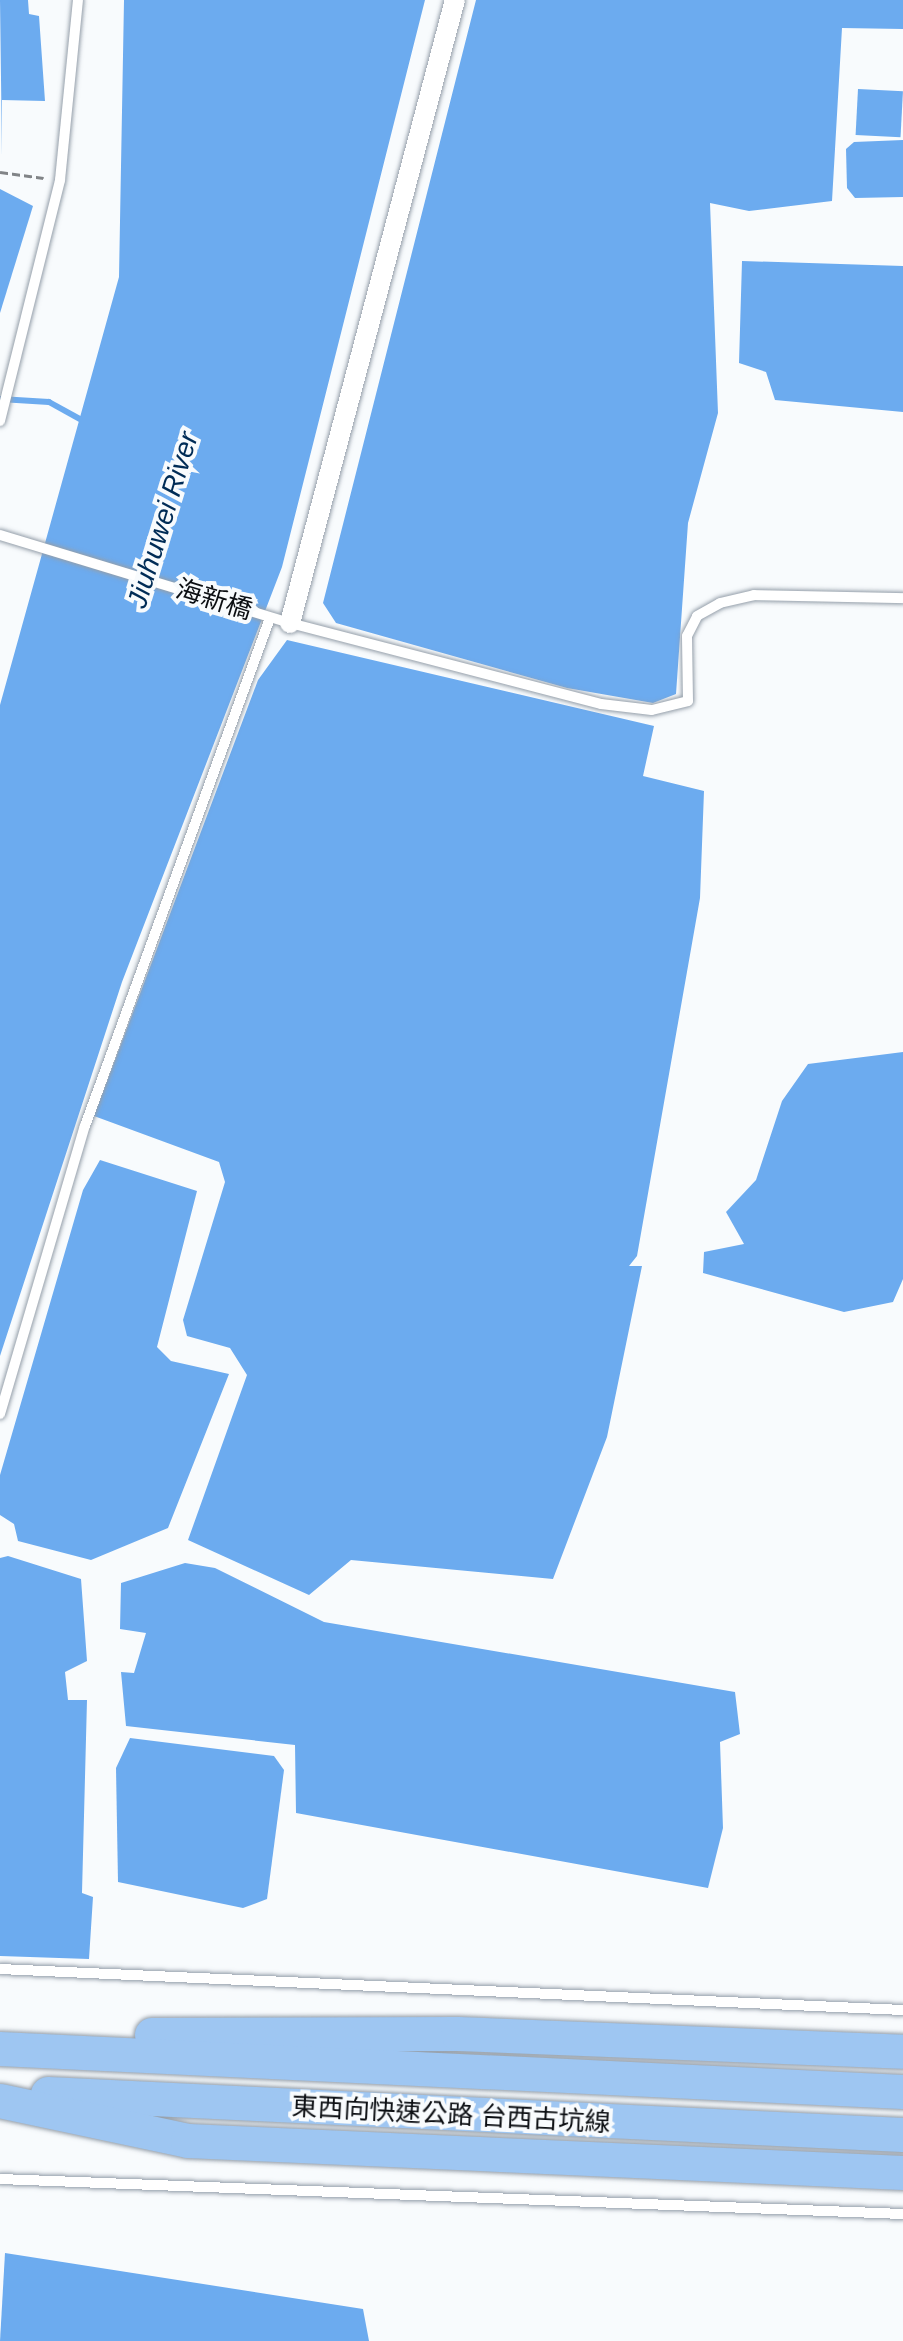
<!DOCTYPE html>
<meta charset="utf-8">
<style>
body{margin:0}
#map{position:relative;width:903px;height:2341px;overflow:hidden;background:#f8fbfd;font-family:Helvetica,"Noto Sans TC",sans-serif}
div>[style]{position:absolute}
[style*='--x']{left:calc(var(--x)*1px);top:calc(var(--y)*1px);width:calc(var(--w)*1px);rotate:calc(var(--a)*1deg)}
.water>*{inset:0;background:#6cabef;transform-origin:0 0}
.stream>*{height:6px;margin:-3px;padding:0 3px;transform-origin:3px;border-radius:3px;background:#6cabef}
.path>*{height:3px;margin-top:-1.5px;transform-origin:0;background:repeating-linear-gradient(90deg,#818487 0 8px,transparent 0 12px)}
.roads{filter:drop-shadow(0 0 2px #959faa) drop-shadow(0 0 2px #959faa)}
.service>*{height:10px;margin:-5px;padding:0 5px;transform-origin:5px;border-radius:5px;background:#fff}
.minor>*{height:20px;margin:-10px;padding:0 10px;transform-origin:10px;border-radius:10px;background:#fff}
.trunk>*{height:34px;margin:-17px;padding:0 17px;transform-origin:17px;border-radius:17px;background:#9ec6f2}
span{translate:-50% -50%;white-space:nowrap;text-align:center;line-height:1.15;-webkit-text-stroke:8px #f8fbfd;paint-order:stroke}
.street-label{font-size:26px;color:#0b0e12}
.water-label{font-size:28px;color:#002c56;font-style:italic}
</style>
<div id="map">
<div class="water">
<i style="clip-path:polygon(0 0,28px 0,29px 14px,39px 16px,45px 101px,2px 100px,2px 157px)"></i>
<i style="clip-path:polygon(124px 0,425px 0,282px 567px,122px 982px,0 1356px,0 705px,119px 277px)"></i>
<i style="clip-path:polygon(476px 0,903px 0,903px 29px,842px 28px,832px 201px,749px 211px,710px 203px,718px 413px,688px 523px,676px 694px,653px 703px,567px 688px,336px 623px,323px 603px)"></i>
<i style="left:858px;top:89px;width:45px;height:46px;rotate:3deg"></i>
<i style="clip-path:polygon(903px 140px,903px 197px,855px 198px,847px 188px,846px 149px,854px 142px)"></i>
<i style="clip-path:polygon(0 189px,33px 206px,0 313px)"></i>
<i style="clip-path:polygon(742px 261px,903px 266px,903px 412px,775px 400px,766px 372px,739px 363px)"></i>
<i style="clip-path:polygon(287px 640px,654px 726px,643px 776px,704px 791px,700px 898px,637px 1256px,629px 1266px,642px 1266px,607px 1437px,553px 1579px,351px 1560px,309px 1595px,188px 1540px,247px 1375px,230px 1348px,187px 1336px,183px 1320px,225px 1182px,219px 1162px,94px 1116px,258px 680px)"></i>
<i style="clip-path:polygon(903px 1052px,903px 1279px,893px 1302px,844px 1312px,703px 1273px,704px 1252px,744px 1244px,726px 1212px,756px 1180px,782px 1101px,808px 1064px)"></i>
<i style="clip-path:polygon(100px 1160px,197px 1191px,157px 1347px,171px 1361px,229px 1374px,168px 1528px,91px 1560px,18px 1541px,14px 1524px,0 1515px,0 1475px,83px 1190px)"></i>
<i style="clip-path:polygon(8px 1556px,81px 1579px,87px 1661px,65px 1672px,68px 1700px,87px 1700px,82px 1893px,93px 1897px,89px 1959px,0 1956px,0 1558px)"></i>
<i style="clip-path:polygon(185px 1563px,215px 1568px,324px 1622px,735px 1692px,740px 1734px,720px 1742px,723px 1828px,708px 1888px,296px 1813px,295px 1745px,126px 1726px,121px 1672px,134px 1673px,146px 1633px,120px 1629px,121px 1583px)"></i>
<i style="clip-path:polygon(130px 1738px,274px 1756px,284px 1770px,267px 1899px,243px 1908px,118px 1882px,116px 1768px)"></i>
<i style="clip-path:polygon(5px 2253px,363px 2309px,369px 2341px,0 2341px)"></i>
</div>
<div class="stream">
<i style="--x:0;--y:399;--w:49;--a:3.5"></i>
<i style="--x:49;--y:402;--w:35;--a:29"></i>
</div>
<div class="path">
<i style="--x:0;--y:172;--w:44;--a:7.8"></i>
</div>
<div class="roads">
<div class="service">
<i style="--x:0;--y:421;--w:248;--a:-76"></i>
<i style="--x:60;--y:180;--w:181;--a:-84.3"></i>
<i style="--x:0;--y:535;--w:303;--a:16.9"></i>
<i style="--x:290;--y:623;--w:321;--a:14.6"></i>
<i style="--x:601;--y:704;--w:51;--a:6.7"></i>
<i style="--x:652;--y:710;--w:37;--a:-14"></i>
<i style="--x:688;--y:701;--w:65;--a:-90.9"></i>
<i style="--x:687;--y:636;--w:22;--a:-63"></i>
<i style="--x:697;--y:616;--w:26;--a:-29"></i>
<i style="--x:720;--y:603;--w:35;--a:-13"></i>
<i style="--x:754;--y:595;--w:149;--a:1.2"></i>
<i style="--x:0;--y:1414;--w:300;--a:-73.6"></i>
<i style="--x:85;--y:1126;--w:541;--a:-69.99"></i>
<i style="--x:0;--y:1969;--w:904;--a:2.6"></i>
<i style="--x:0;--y:2179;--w:904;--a:2.22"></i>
</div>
<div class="minor">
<i style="--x:290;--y:623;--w:644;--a:-75.17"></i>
</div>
<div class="trunk">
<i style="--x:152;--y:2035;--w:306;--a:-0.2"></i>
<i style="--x:458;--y:2034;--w:445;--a:2.3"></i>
<i style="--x:0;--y:2049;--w:904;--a:2.73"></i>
<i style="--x:48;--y:2094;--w:856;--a:2.75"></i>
<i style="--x:0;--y:2101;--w:192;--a:12"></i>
<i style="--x:188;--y:2141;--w:716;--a:2.56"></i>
</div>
</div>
<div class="street-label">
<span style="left:214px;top:600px;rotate:17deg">海新橋</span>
<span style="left:451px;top:2115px;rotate:3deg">東西向快速公路 台西古坑線</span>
</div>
<div class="water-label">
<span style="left:163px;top:520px;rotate:-73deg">Jiuhuwei River</span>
</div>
</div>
